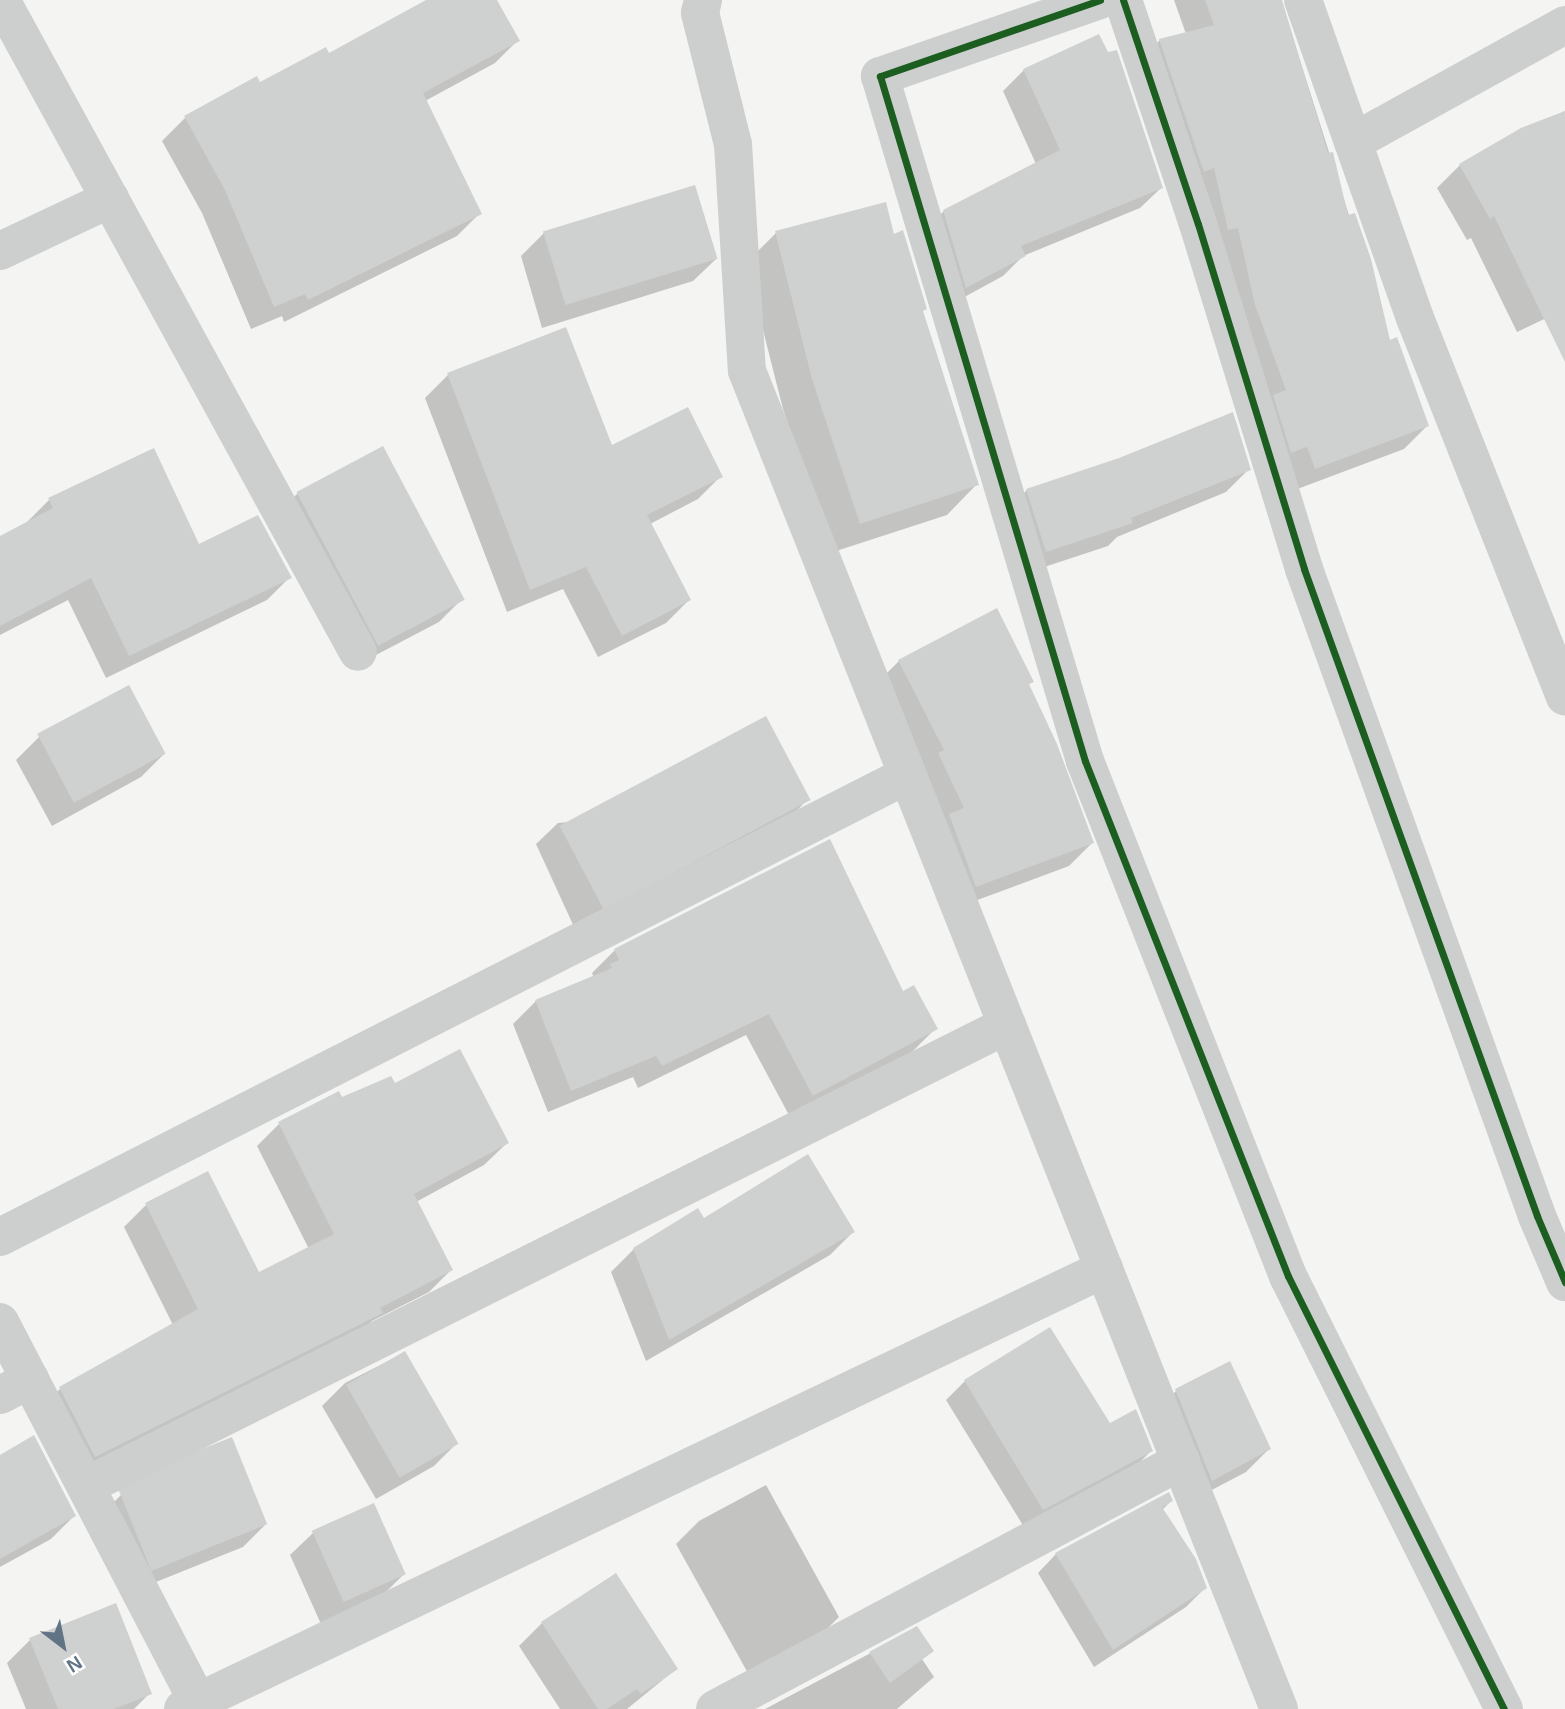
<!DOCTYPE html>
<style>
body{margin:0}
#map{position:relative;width:1565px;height:1709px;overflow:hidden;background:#f4f4f2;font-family:Helvetica,sans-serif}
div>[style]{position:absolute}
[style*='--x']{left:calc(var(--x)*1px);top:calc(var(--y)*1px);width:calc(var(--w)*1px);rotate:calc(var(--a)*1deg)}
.shadow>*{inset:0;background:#0003}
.building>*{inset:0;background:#cfd0d0;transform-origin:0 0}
.minor>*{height:38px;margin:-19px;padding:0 19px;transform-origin:19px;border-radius:19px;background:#cdcfcf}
.cycleway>*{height:7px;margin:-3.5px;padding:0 3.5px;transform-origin:3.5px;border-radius:3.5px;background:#1b5e20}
span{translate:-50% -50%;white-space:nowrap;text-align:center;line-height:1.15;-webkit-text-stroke:7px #fff;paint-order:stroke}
.north{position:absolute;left:28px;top:1611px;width:70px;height:70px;-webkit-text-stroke:5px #fff;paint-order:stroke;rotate:148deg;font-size:19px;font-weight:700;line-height:28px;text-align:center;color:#617485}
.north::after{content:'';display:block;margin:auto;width:24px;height:32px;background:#617485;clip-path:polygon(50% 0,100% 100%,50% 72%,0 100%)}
</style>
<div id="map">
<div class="shadow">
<i style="clip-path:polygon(430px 0,495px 0,518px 40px,495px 63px,425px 101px,480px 213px,457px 236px,284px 322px,282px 316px,251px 329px,202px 213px,162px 141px,185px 118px,328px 55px)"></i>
<i style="clip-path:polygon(1174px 0,1281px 0,1389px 342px,1427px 426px,1404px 449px,1292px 491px,1137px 63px,1160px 40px,1186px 34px)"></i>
<i style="clip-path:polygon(1024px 70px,1161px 188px,1140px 208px,1023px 256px,1003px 276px,946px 307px,923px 232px,944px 211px,1036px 164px,1003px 91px)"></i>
<i style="clip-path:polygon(1565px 111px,1565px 309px,1517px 332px,1471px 238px,1467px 240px,1437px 188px,1460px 165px)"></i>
<i style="clip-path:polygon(544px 233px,716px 259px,693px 281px,542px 328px,521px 256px)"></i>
<i style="clip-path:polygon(776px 233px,893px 237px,977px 484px,947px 515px,830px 553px,783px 409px,746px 263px)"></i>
<i style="clip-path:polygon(448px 375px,611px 447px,721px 476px,698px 499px,650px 524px,689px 600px,666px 623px,598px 657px,563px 589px,507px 612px,425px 398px)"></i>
<i style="clip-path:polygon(382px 449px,462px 599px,439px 622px,355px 666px,274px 516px,297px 494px)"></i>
<i style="clip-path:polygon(1119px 460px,1249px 469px,1226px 492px,1117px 537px,1108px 546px,1023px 574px,1004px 513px,1027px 490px)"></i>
<i style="clip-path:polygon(49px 500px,290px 577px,267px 600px,106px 678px,68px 600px,0 635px,0 538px,26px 523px)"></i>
<i style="clip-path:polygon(899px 661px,1032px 681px,1028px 686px,1092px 843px,1069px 866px,953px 909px,876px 684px)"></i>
<i style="clip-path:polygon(39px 737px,164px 754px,141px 777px,52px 826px,16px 760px)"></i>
<i style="clip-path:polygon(808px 799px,787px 821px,575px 929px,536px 844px,558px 823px)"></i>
<i style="clip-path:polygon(615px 950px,902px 994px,935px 1029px,912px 1052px,790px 1117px,746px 1035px,638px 1088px,633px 1077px,548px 1112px,513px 1024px,536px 1001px,594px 978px,592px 973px)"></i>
<i style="clip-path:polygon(341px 1100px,507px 1143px,484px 1165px,416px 1202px,451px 1270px,429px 1292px,372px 1321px,359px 1335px,73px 1478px,38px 1411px,60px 1389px,173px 1325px,124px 1227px,146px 1205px,208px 1174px,258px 1275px,309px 1249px,257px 1146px,279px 1124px)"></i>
<i style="clip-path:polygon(703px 1220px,853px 1232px,830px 1255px,646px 1361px,611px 1272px,634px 1249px)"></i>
<i style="clip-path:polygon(404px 1353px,457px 1443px,434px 1466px,376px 1499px,322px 1406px,345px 1383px)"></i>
<i style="clip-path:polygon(965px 1381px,1109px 1426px,1151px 1451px,1132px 1470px,1024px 1527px,946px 1400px)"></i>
<i style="clip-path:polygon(1176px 1391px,1269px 1449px,1246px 1472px,1189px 1502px,1153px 1414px)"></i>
<i style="clip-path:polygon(0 1457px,74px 1516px,51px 1539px,0 1567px)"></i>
<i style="clip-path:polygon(766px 1485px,839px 1617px,816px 1640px,749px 1675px,676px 1544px,699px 1521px)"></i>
<i style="clip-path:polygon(121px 1495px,266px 1524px,243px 1547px,131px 1592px,98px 1518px)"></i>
<i style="clip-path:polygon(1171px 1501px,1162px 1510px,1205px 1588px,1186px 1607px,1094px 1667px,1038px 1573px,1056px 1554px)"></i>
<i style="clip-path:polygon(313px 1533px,404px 1574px,381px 1597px,321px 1624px,290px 1555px)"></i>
<i style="clip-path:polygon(542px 1623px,676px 1669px,627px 1709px,560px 1709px,519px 1646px)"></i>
<i style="clip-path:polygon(916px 1629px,922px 1659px,934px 1677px,897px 1709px,765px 1709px)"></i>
<i style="clip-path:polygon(30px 1640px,150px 1693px,134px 1709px,26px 1709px,7px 1663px)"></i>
</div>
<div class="building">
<i style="clip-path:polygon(426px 0,497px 0,520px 41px,423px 93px,482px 214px,308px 300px,305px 294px,274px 307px,225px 190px,184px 116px,257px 76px,260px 82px,326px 47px,329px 53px)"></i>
<i style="clip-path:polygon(1205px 0,1282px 0,1328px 153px,1333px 152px,1348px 215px,1355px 213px,1371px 259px,1390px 340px,1397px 337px,1429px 426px,1315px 469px,1307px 447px,1291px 453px,1273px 395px,1286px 390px,1255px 305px,1238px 228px,1228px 230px,1214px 168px,1204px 172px,1159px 39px,1214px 25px)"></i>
<i style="clip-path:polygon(1099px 34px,1108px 52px,1117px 50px,1163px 188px,1021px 246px,1026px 256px,966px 288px,943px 210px,1060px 150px,1023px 69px)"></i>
<i style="clip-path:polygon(1565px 111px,1565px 362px,1494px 216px,1490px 219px,1459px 164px,1521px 128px)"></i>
<i style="left:695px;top:185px;width:77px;height:159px;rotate:73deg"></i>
<i style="clip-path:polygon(886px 202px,894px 234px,903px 230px,927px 309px,923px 311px,979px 485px,860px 524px,812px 379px,775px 231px)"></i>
<i style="clip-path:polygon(566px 327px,612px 445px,688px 407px,723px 477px,647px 515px,691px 600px,622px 636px,586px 567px,530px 590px,447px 373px)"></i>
<i style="clip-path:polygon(1233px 412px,1251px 470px,1131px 518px,1133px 523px,1046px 552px,1026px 489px,1119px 458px)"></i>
<i style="left:383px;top:446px;width:174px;height:98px;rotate:62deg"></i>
<i style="clip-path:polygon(154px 448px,199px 544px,258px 515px,292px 578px,129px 656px,91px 578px,0 626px,0 536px,53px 508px,48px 498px)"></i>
<i style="clip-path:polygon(997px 608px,1034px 682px,1029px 684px,1057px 744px,1094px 843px,976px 887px,949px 814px,964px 808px,938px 753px,944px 750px,898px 660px)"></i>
<i style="left:129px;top:685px;width:78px;height:104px;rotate:62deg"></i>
<i style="left:766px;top:716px;width:95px;height:234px;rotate:62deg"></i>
<i style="clip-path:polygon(830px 839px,903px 991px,914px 985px,938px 1029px,813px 1096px,769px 1014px,662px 1066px,656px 1056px,571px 1091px,535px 1000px,612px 968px,610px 964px,619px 960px,614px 949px)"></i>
<i style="clip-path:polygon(460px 1049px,509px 1143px,414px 1194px,453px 1270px,380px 1308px,383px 1313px,95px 1457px,59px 1387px,198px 1309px,145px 1203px,208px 1171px,259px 1272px,334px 1234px,278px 1122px,339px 1091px,342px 1097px,391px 1076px,395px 1083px)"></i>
<i style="clip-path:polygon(808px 1154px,855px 1232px,669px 1340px,633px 1248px,698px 1208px,704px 1218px)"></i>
<i style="clip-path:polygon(1050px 1327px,1110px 1423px,1136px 1409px,1153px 1451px,1043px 1510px,964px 1380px)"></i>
<i style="left:405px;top:1351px;width:107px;height:68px;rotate:60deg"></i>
<i style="clip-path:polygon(1230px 1361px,1271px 1449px,1212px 1481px,1175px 1389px)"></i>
<i style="clip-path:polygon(34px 1435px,76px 1516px,0 1559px,0 1455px)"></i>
<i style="left:232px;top:1437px;width:94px;height:125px;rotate:68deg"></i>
<i style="clip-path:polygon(1169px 1492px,1173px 1501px,1162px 1507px,1196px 1559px,1207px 1588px,1113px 1650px,1055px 1553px)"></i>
<i style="left:374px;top:1503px;width:78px;height:68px;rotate:66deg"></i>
<i style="clip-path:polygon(616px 1573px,678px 1669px,641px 1694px,637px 1689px,607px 1709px,598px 1709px,541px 1622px)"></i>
<i style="clip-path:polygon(116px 1603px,152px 1694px,114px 1709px,58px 1709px,29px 1638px)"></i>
<i style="clip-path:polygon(917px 1626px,934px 1651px,890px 1683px,869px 1652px)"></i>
</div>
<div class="minor">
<i style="--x:1;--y:0;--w:743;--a:61.3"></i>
<i style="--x:703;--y:0;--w:13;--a:103"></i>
<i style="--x:700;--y:13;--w:135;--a:75.9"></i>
<i style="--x:733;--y:144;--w:227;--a:86.5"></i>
<i style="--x:747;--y:371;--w:1440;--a:68.32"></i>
<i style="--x:1100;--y:0;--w:233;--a:160.9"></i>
<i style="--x:880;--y:76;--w:715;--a:73.34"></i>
<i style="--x:1085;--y:761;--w:554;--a:68.49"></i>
<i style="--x:1288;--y:1276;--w:484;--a:63.5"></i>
<i style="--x:1123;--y:0;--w:236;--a:71.5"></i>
<i style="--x:1198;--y:224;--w:361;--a:72.9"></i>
<i style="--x:1304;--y:569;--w:688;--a:70.19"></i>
<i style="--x:1537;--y:1216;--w:72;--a:67"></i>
<i style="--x:1303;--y:0;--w:337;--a:70.6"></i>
<i style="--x:1415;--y:318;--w:407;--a:68.4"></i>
<i style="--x:1353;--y:142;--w:242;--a:-28.9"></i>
<i style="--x:0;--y:251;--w:122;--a:-25.3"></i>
<i style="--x:0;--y:1237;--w:1018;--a:-26.99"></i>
<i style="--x:0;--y:1322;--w:428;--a:62.5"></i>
<i style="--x:0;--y:1395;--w:34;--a:-27"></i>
<i style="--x:86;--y:1486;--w:1030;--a:-26.59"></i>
<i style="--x:183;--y:1709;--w:1021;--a:-25.54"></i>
<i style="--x:715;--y:1709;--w:528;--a:-28.02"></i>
</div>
<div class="cycleway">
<i style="--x:1100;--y:0;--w:233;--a:160.9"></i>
<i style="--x:880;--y:76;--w:715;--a:73.34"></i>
<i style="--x:1085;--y:761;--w:554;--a:68.49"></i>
<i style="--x:1288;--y:1276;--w:484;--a:63.5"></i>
<i style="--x:1123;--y:0;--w:236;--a:71.5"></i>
<i style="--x:1198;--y:224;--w:361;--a:72.9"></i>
<i style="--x:1304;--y:569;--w:688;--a:70.19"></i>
<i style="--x:1537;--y:1216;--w:72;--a:67"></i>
</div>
<div class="north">N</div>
</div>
